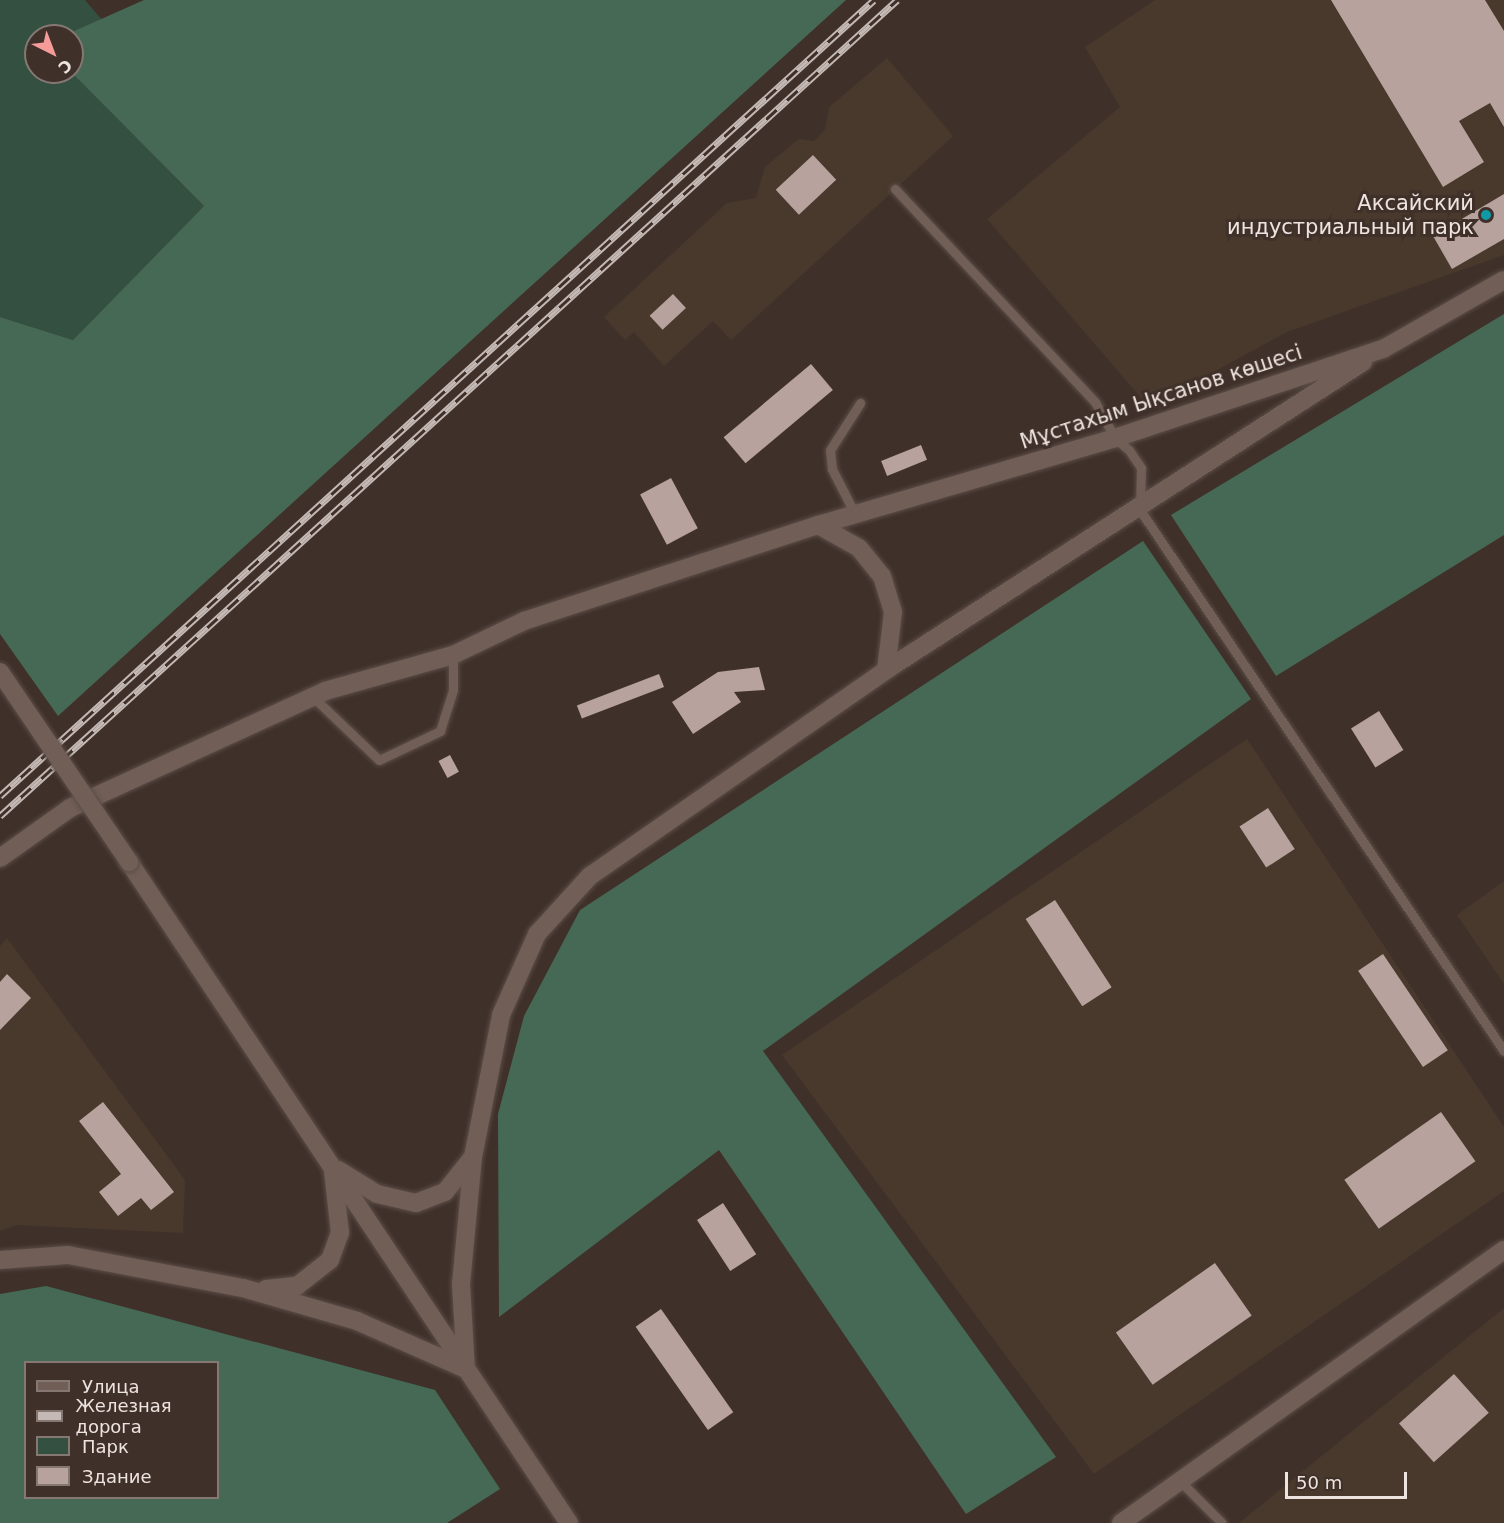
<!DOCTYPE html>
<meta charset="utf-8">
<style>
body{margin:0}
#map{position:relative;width:1504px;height:1523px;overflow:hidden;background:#40302a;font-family:"DejaVu Sans",sans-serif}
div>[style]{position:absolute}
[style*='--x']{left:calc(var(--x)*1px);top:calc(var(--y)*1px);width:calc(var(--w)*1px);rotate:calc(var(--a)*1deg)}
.commercial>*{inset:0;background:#48392c}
.green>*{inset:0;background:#335040}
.forest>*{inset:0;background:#466956}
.building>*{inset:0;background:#b7a29e;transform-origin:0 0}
.roads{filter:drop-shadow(0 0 2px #5a4d47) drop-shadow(0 0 2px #5a4d47)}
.service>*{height:9px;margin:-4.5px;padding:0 4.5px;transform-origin:4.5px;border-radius:4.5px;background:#705e57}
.minor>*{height:18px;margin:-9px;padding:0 9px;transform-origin:9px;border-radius:9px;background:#705e57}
.secondary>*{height:18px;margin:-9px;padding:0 9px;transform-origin:9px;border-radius:9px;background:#705e57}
.rail>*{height:7px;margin-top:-3.5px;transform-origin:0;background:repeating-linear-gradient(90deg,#40302a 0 14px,#c4b9b4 0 28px);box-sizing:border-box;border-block:2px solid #c4b9b4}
.bridges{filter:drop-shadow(0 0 2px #5a4d47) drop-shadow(0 0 2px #5a4d47)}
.secondary-bridge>*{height:18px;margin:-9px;padding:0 9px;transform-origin:9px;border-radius:9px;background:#705e57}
.dots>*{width:16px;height:16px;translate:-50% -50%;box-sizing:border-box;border:3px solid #40302a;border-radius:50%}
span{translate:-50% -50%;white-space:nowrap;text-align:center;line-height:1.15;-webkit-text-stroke:6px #40302a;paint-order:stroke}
.poi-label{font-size:21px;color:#ede3df}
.right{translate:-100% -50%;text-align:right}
.street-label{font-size:21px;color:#ede3df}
.legend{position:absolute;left:24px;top:1361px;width:195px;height:138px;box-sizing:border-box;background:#40302a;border:2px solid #857872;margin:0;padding:8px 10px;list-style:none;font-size:18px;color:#ede3df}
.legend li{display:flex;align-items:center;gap:12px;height:30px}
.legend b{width:30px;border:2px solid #857872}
.north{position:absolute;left:24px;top:24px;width:60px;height:60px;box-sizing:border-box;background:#40302a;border:2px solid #857872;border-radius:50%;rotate:138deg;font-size:16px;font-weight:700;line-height:24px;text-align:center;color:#ede3df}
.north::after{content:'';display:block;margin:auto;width:21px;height:27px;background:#f59b9a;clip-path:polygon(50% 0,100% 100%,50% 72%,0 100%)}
.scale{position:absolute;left:1285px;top:1472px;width:122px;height:27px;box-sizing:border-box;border:3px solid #ede3df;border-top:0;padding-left:8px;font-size:18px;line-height:21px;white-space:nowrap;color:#ede3df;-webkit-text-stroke:4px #40302a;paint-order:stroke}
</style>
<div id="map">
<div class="commercial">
<i style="clip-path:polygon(1155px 0,1504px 0,1504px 255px,1287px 332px,1149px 407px,987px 219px,1120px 107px,1085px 47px)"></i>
<i style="clip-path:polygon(887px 58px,953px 136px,731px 340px,713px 321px,664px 366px,634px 332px,625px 340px,604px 317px,727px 203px,756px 198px,765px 167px,799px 139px,814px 141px,825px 130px,829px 107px)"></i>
<i style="clip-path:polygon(1247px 739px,1504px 1127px,1504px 1191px,1094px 1474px,782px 1055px)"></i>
<i style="clip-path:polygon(1504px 881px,1504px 984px,1457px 915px)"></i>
<i style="clip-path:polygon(7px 938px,185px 1180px,183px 1233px,16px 1225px,0 1231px,0 946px)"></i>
<i style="clip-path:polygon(1504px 1308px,1504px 1523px,1239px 1523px)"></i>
</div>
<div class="green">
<i style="clip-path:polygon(0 0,85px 0,102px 20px,63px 36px,36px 36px,36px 72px,71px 72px,204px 206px,73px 340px,0 317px)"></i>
</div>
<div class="forest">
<i style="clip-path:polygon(144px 0,846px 0,58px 716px,0 634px,0 317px,73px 340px,204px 206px,71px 72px,72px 36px,63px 36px)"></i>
<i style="clip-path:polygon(1504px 314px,1504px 535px,1276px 676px,1171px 515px)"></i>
<i style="clip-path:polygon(1143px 541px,1251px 699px,763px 1051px,1056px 1457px,966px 1514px,719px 1150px,499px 1317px,498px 1114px,524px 1016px,580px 910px)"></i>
<i style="clip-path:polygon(evenodd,46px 1286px,435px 1390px,500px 1489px,447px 1523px,0 1523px,0 1294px,46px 1286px,218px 1362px,218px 1498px,26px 1498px,26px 1362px,218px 1362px)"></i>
</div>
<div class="building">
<i style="clip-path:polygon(1331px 0,1485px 0,1504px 31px,1504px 127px,1490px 103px,1459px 121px,1484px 162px,1443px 187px)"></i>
<i style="left:813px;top:155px;width:34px;height:51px;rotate:47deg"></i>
<i style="clip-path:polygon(1504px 194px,1504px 239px,1452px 269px,1433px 236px)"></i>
<i style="left:673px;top:294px;width:19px;height:32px;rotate:47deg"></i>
<i style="left:811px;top:364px;width:34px;height:114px;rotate:50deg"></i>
<i style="left:921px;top:445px;width:16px;height:43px;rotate:68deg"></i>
<i style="left:671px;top:478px;width:57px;height:35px;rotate:62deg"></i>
<i style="clip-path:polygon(759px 667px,765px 690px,734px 692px,741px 702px,693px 734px,672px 702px,718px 672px)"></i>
<i style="left:659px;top:674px;width:14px;height:88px;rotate:69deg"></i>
<i style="left:1379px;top:711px;width:46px;height:33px;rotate:58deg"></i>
<i style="left:450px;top:755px;width:19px;height:13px;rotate:62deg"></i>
<i style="left:1268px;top:808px;width:49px;height:34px;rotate:57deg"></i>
<i style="left:1055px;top:900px;width:104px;height:35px;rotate:57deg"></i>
<i style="left:1383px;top:954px;width:116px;height:30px;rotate:56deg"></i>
<i style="clip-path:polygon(7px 974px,31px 998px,0 1030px,0 982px)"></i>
<i style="clip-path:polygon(103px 1102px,174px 1192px,151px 1210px,141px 1198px,118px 1216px,99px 1192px,121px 1174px,79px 1121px)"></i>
<i style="left:1441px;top:1112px;width:60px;height:118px;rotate:55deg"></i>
<i style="left:723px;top:1203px;width:61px;height:31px;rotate:57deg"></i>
<i style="left:1215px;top:1263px;width:64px;height:121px;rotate:55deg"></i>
<i style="left:661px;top:1309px;width:126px;height:31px;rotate:55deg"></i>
<i style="left:1454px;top:1374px;width:52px;height:74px;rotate:48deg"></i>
</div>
<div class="roads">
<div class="service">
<i style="--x:895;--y:189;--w:292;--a:46.8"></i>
<i style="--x:1095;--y:402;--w:41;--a:60.9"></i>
<i style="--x:1115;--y:438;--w:18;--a:41"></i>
<i style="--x:1129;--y:450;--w:22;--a:56"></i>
<i style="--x:1141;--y:468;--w:42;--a:91.4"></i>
<i style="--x:1140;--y:510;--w:652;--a:56.07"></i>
<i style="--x:855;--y:514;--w:51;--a:-117.1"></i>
<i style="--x:832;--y:469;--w:19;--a:-96"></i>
<i style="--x:830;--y:450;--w:56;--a:-57.4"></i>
<i style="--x:313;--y:697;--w:91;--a:43.7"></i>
<i style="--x:379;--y:760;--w:68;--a:-25.4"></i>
<i style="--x:440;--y:731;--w:43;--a:-72.4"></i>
<i style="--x:453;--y:690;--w:35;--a:-90"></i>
<i style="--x:1180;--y:1481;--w:59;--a:45"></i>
</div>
<div class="minor">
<i style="--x:1121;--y:1523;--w:470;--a:-35.5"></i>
</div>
<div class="secondary">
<i style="--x:818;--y:525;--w:47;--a:29.3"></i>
<i style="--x:859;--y:548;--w:36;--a:51"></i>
<i style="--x:882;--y:576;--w:38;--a:73"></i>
<i style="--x:893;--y:612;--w:58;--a:96.9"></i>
<i style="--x:0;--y:858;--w:86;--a:-35.5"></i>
<i style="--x:70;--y:808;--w:281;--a:-24.6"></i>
<i style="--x:325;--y:691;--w:133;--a:-15.7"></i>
<i style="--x:453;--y:655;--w:79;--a:-25.6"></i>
<i style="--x:524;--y:621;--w:309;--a:-18.1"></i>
<i style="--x:818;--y:525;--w:309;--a:-16.3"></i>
<i style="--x:1115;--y:438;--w:282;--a:-18.4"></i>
<i style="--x:1383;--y:349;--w:139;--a:-29.7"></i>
<i style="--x:129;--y:862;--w:794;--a:56.35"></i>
<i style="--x:338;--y:1170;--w:46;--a:31.6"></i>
<i style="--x:377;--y:1194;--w:40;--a:13"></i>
<i style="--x:416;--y:1203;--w:31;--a:-21"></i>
<i style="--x:445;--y:1192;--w:43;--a:-51.5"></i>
<i style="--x:0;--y:1260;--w:68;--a:-4.2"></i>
<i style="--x:68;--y:1255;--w:178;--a:10.7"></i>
<i style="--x:243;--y:1288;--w:119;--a:16.1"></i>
<i style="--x:357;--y:1321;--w:119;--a:23.8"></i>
<i style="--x:266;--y:1289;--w:31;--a:-6"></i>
<i style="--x:297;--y:1286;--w:42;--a:-38.2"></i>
<i style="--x:330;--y:1260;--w:29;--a:-70"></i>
<i style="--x:340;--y:1233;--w:61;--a:-96.5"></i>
<i style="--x:466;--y:1369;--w:85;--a:-93.4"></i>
<i style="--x:461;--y:1284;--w:128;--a:-84.6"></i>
<i style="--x:473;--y:1157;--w:145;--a:-78.8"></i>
<i style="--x:501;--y:1015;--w:89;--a:-66"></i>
<i style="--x:537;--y:934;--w:79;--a:-47.6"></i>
<i style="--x:590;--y:876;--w:361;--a:-34.8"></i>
<i style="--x:886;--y:670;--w:568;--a:-32.85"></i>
</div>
</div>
<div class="rail">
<i style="--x:0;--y:796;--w:1182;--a:-42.33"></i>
<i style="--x:0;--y:816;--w:1213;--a:-42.29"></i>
</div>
<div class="bridges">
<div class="secondary-bridge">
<i style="--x:0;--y:672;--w:230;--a:55.8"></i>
</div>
</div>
<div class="dots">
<i style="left:1486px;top:215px;background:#0f9aa8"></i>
</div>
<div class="poi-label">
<span class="right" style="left:1474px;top:215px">Аксайский<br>индустриальный парк</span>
</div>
<div class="street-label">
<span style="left:1161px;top:397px;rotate:-18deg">Мұстахым Ықсанов көшесі</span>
</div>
<ul class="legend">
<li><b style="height:8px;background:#705e57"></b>Улица</li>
<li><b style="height:8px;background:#c4b9b4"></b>Железная дорога</li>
<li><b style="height:16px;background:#335040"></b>Парк</li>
<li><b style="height:16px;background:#b7a29e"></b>Здание</li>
</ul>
<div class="north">С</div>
<div class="scale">50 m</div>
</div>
